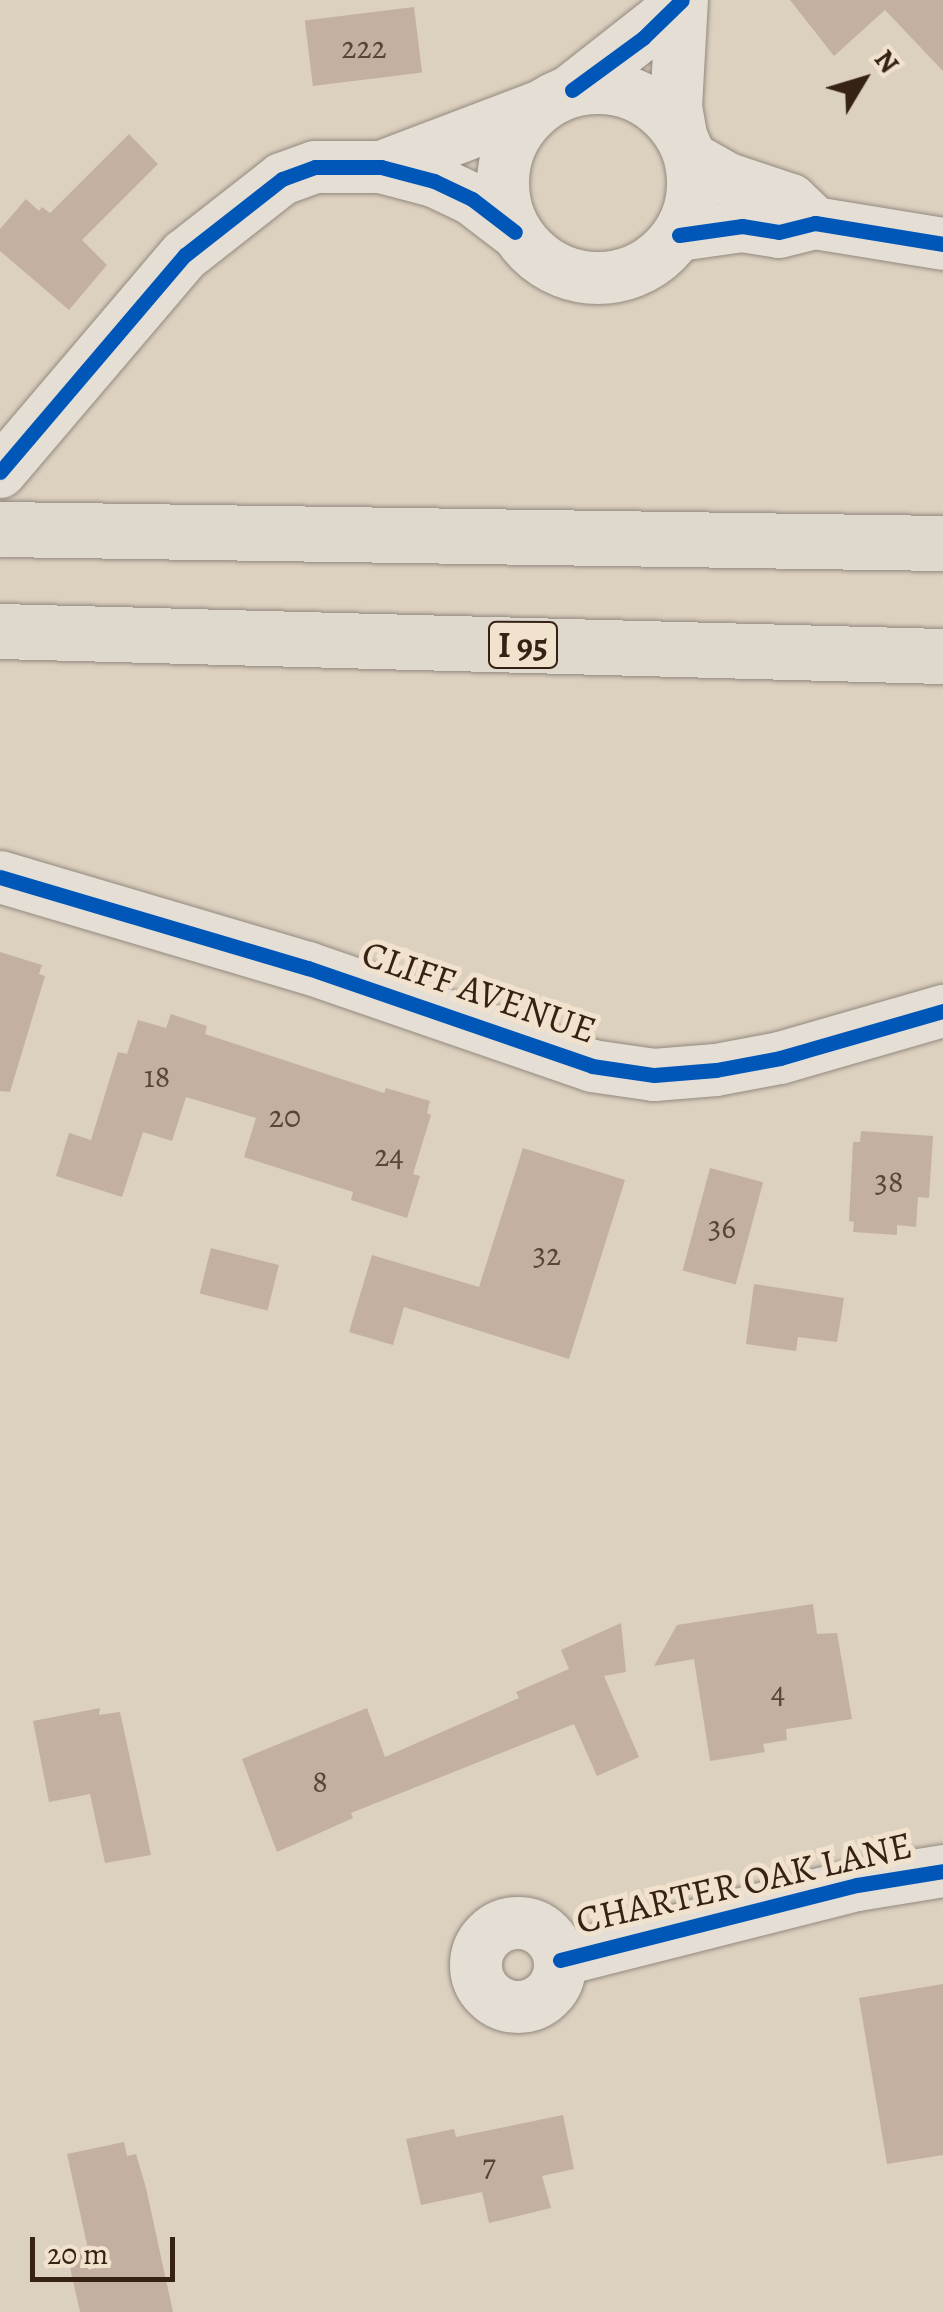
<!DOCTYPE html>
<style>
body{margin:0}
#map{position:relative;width:943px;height:2312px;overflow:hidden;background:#dcd0bf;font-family:Alegreya,serif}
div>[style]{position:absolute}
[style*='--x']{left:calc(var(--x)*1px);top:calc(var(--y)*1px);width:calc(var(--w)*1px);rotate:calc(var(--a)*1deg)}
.building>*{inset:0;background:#c3b0a1;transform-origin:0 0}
.roads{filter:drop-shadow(0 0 2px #92897e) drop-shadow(0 0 2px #92897e)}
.minor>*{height:52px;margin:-26px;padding:0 26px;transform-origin:26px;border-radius:26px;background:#e4ded5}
.minor>.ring{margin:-26px;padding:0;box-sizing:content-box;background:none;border:52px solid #e4ded5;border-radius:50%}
.highway>*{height:55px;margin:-27.5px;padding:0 27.5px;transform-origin:27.5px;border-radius:27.5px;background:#dfd8cd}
.cycleway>*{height:15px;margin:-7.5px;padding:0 7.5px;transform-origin:7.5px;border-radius:7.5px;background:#0057b8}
span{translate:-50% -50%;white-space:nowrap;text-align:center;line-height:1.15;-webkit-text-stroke:10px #f1e2cd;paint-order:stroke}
.number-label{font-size:32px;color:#584638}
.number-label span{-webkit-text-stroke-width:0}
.shield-label span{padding:2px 8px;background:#f1e2cd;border:2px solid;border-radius:8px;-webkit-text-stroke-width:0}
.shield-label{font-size:35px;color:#352215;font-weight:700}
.street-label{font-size:38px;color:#352215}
.north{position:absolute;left:813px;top:30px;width:100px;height:100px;-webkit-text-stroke:8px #f1e2cd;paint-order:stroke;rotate:52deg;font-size:28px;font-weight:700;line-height:40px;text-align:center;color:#352215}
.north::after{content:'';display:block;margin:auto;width:35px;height:45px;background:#352215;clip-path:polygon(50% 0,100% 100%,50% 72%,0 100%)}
.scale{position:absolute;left:30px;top:2237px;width:145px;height:45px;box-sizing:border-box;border:5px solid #352215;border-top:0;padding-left:12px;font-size:30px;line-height:35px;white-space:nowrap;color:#352215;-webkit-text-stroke:8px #f1e2cd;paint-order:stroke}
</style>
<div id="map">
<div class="building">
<i style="clip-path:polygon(790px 0,943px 0,943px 71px,885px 10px,834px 56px)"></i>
<i style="left:414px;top:7px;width:66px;height:110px;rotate:83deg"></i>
<i style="clip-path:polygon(129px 134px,158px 164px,82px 240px,107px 265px,69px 310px,0 251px,0 229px,26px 199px,39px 211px,42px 207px,50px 213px)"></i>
<i style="clip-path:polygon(0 952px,42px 965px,39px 974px,45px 976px,10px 1092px,0 1091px)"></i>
<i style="clip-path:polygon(171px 1014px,207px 1026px,205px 1034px,384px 1093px,386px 1088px,430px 1101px,427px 1113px,431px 1115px,413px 1174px,420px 1176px,407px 1218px,351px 1200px,353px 1192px,244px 1157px,256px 1118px,186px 1097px,172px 1141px,143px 1132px,122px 1197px,56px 1176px,69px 1133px,91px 1140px,118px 1052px,127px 1054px,138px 1020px,166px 1028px)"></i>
<i style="clip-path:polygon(861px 1131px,933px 1136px,929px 1198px,918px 1197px,916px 1227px,897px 1225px,897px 1235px,853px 1232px,854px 1222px,849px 1221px,853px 1142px,860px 1142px)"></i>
<i style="clip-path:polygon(523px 1148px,625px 1180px,569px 1359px,404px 1307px,393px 1345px,349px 1332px,372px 1255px,479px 1287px)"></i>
<i style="left:710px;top:1168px;width:55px;height:106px;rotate:15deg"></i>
<i style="left:211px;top:1248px;width:70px;height:47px;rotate:14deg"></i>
<i style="clip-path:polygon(754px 1284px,844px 1298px,837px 1342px,798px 1337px,796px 1351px,746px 1344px)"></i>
<i style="clip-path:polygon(813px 1604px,817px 1634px,837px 1633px,852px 1719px,786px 1729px,787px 1740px,763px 1744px,765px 1752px,710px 1761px,694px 1659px,654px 1666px,677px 1625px)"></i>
<i style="clip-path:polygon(621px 1623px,626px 1672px,604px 1676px,639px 1757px,597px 1776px,574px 1724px,351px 1813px,353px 1818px,277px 1852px,242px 1759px,367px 1708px,385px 1757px,519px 1698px,516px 1692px,569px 1669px,561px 1650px)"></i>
<i style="clip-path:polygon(100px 1708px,99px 1715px,120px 1712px,151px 1855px,105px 1863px,90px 1794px,49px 1802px,33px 1721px)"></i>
<i style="clip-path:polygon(943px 1984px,943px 2155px,887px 2164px,859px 1998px)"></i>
<i style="clip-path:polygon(563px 2115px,574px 2169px,542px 2176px,551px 2208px,489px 2223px,482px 2192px,421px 2205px,406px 2139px,454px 2129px,456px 2137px)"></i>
<i style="clip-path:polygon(124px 2142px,127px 2156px,136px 2154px,146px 2188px,173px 2312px,80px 2312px,67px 2254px,88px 2249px,67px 2154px)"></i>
</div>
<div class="roads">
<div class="minor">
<i class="ring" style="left:503px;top:88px;width:138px;height:138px"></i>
<i style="--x:572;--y:90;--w:137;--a:-38.2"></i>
<i style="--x:681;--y:135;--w:28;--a:-100"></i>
<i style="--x:676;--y:107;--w:107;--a:-86.8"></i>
<i style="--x:691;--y:158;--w:43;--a:29.6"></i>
<i style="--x:728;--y:179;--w:66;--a:18.4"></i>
<i style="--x:791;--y:200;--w:33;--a:44"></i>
<i style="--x:381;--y:167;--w:169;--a:-20.8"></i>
<i style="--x:679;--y:235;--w:64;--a:-8.1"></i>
<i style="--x:742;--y:226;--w:37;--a:9"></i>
<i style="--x:779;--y:232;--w:37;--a:-14"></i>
<i style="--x:815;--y:223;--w:130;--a:9.3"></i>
<i style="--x:0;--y:472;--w:285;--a:-49.6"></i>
<i style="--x:185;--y:255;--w:123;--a:-38.1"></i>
<i style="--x:282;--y:179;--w:35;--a:-20"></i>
<i style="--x:315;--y:167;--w:66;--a:0"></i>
<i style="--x:381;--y:167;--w:55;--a:14.8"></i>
<i style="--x:434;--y:181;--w:42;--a:25.3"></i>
<i style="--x:472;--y:199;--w:54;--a:37.5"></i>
<i style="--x:0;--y:877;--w:321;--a:16.5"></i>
<i style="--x:308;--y:968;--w:300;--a:19"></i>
<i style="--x:592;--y:1066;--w:63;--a:8.3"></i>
<i style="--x:654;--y:1075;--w:62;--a:-4.6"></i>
<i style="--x:716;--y:1070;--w:65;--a:-10.6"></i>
<i style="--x:780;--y:1058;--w:170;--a:-16.1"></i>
<i class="ring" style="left:476px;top:1923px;width:32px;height:32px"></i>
<i style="--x:560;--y:1960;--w:306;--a:-14.2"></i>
<i style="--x:857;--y:1885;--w:87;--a:-9.2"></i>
</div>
<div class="highway">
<i style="--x:0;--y:529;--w:943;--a:0.85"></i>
<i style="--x:0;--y:631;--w:943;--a:1.52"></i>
</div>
</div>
<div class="cycleway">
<i style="--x:572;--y:90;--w:88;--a:-36.2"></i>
<i style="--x:643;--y:38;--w:54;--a:-44.3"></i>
<i style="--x:679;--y:235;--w:64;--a:-8.1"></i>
<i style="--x:742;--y:226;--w:37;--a:9"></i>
<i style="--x:779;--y:232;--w:37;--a:-14"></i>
<i style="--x:815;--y:223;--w:130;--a:9.3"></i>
<i style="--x:0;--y:472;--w:285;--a:-49.6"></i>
<i style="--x:185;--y:255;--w:123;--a:-38.1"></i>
<i style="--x:282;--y:179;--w:35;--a:-20"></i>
<i style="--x:315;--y:167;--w:66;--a:0"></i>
<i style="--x:381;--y:167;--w:55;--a:14.8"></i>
<i style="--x:434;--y:181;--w:42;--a:25.3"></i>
<i style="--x:472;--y:199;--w:54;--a:37.5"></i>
<i style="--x:0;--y:877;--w:321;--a:16.5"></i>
<i style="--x:308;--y:968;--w:300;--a:19"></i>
<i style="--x:592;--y:1066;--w:63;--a:8.3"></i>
<i style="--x:654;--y:1075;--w:62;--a:-4.6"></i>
<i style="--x:716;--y:1070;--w:65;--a:-10.6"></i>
<i style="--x:780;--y:1058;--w:170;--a:-16.1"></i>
<i style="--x:560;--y:1960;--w:306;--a:-14.2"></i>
<i style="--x:857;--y:1885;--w:87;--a:-9.2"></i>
</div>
<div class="number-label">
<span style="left:364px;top:47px">222</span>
<span style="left:157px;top:1076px">18</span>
<span style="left:285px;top:1116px">20</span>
<span style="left:389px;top:1155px">24</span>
<span style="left:889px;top:1181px">38</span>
<span style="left:722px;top:1227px">36</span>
<span style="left:547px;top:1254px">32</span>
<span style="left:778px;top:1692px">4</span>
<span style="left:320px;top:1781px">8</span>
<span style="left:489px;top:2165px">7</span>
</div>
<div class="shield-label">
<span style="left:523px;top:645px">I 95</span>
</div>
<div class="street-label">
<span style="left:479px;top:992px;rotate:19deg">CLIFF AVENUE</span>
<span style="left:744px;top:1883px;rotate:-13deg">CHARTER OAK LANE</span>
</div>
<div class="north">N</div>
<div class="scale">20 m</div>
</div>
